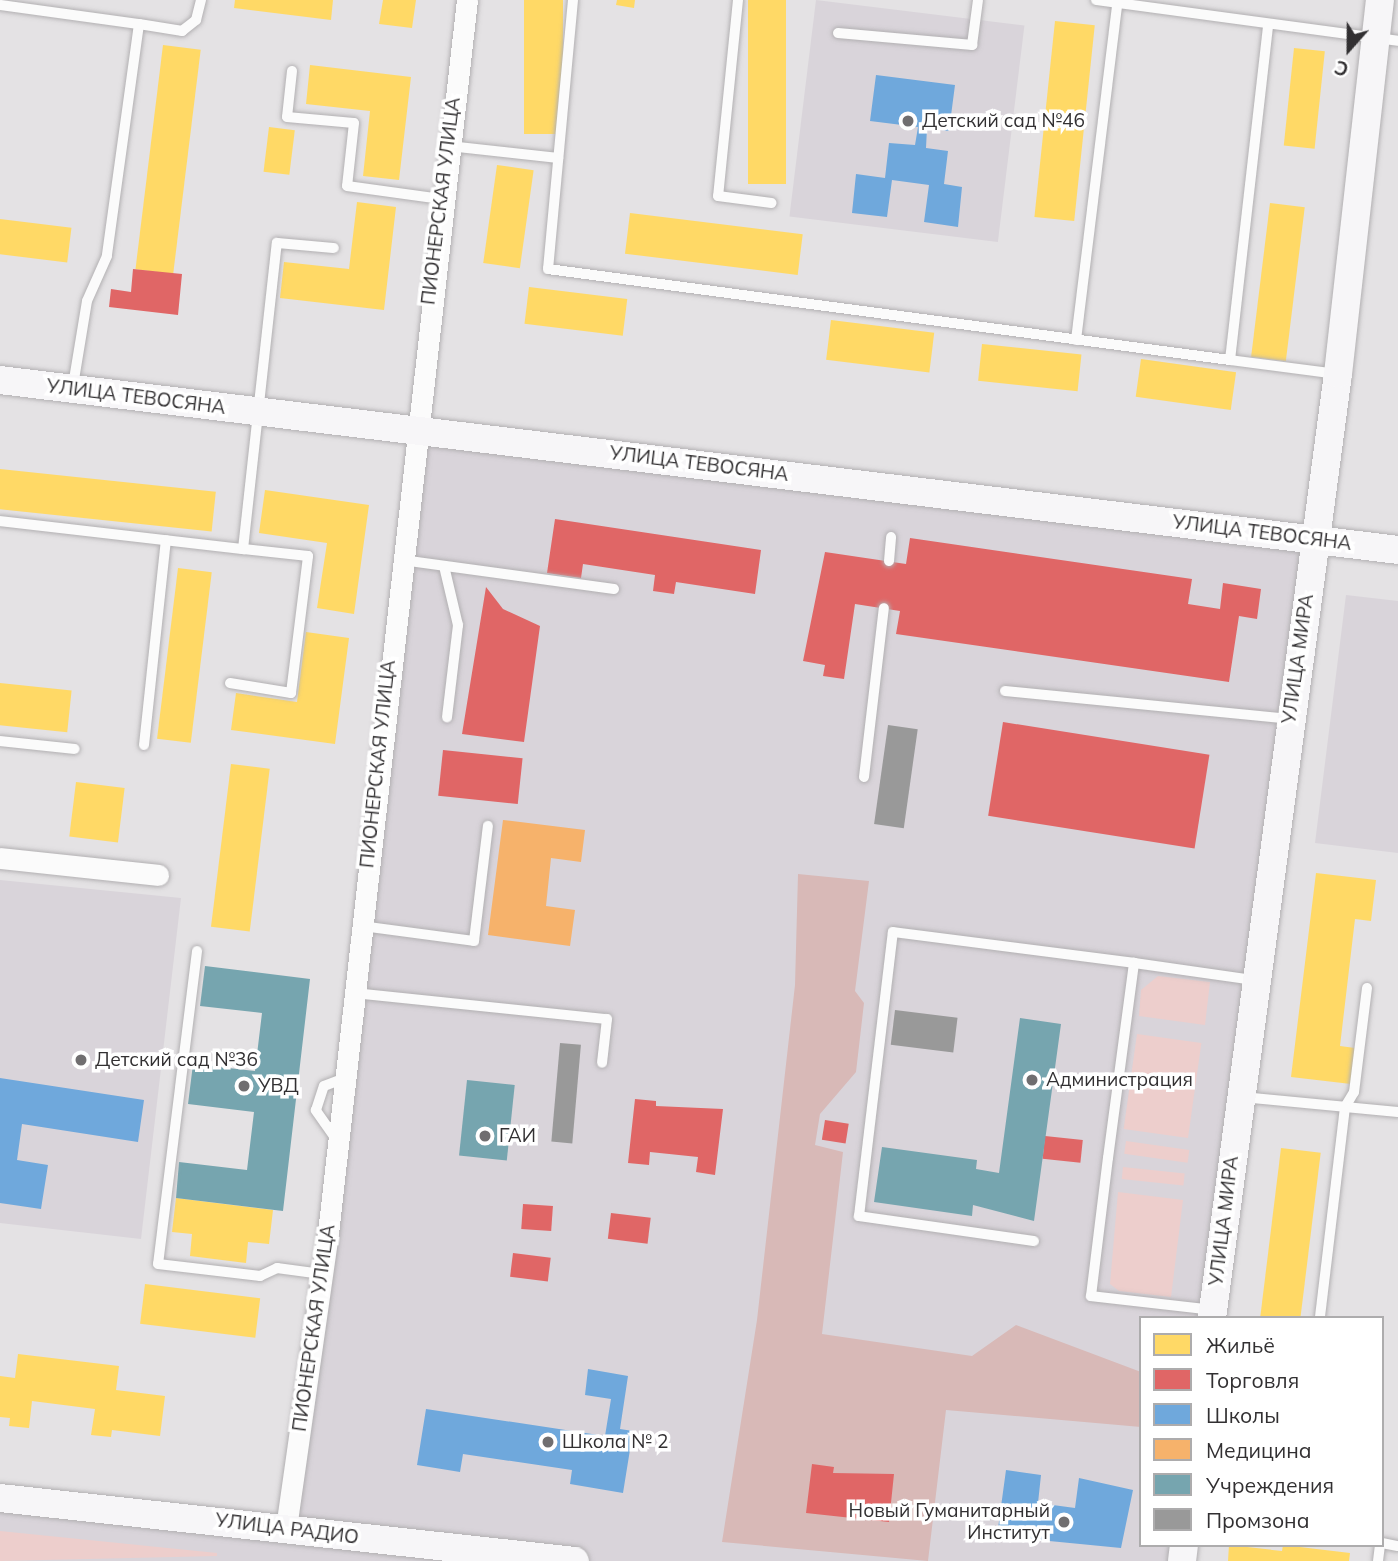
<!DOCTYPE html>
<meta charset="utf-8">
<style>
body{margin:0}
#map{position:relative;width:1398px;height:1561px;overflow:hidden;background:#e4e2e4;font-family:Mulish,sans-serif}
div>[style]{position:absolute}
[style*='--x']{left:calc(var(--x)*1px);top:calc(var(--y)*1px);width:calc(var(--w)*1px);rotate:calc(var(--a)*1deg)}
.built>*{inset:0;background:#d9d4da;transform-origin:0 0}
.green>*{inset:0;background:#edcecc;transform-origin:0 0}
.forest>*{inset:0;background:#d8b9b7}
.homes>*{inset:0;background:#ffd966;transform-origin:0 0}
.shops>*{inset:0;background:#e06666;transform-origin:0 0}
.schools>*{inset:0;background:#6fa8dc}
.health>*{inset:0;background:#f6b26b}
.public>*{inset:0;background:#76a5af;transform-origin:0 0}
.industry>*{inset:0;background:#999;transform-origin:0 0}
.roads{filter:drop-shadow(0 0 2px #b2b0b2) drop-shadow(0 0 2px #b2b0b2)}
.lane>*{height:10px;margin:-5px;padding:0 5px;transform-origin:5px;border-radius:5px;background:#fbfbfb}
.street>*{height:21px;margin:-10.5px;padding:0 10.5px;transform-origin:10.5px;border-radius:10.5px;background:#fbfbfb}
.secondary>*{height:28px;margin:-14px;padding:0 14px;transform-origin:14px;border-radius:14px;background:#f7f6f8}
.dots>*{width:19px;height:19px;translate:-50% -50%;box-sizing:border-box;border:4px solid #fff;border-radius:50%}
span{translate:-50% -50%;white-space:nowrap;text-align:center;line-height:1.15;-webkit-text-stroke:7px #fff;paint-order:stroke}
.poi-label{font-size:19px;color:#323032}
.left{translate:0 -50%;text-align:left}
.right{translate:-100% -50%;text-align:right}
.street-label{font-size:19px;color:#323032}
.legend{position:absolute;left:1139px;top:1316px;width:245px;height:231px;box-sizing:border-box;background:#fff;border:2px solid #adacad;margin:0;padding:9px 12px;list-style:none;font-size:21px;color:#323032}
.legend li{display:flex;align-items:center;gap:14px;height:35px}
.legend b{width:35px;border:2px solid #adacad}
.north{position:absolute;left:1314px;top:14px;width:70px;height:70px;-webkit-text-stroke:5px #fff;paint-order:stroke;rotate:201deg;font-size:19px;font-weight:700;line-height:28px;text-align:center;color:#323032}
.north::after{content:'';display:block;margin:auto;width:24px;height:32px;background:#323032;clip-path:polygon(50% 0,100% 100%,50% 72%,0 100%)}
</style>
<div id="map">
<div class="built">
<i style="left:816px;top:0;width:210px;height:218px;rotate:7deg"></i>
<i style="clip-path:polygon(415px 428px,1315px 539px,1212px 1318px,1141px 1318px,1141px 1545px,1184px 1545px,1182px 1561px,0 1561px,0 1498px,285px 1528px)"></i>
<i style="clip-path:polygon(1346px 595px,1398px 601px,1398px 853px,1315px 843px)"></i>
<i style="clip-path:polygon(0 880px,181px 898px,141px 1239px,0 1223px)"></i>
</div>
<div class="green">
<i style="clip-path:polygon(1158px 976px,1210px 982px,1205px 1025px,1139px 1016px,1141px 990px)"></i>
<i style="left:1137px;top:1034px;width:65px;height:96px;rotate:8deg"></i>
<i style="left:1126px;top:1141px;width:64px;height:13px;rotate:8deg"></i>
<i style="left:1123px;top:1167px;width:62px;height:12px;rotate:6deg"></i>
<i style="clip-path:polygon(1118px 1192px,1183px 1200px,1171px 1297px,1119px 1291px,1110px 1284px)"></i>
<i style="clip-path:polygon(0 1531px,217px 1553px,217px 1556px,0 1561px)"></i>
</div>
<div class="forest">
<i style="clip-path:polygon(798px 874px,869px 881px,855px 991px,864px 1003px,856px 1072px,820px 1114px,815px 1145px,843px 1152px,822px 1334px,972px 1356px,1016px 1325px,1141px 1372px,1141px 1427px,946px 1410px,928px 1561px,722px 1542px,757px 1320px,795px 985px)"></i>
</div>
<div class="homes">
<i style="clip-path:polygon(235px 0,333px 0,331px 20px,234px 8px)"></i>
<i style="clip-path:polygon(383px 0,416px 0,412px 28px,379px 24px)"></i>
<i style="left:524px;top:0;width:39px;height:134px"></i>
<i style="clip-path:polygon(617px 0,635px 0,634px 8px,616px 5px)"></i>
<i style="left:748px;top:0;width:38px;height:184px"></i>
<i style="left:1055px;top:21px;width:40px;height:197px;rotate:6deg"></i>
<i style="left:163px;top:45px;width:38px;height:226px;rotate:7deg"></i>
<i style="left:1294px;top:48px;width:31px;height:98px;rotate:6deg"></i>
<i style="clip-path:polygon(310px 65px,411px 77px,399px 180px,363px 176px,370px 111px,306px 104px)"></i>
<i style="left:269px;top:127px;width:26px;height:45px;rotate:7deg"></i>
<i style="left:497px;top:165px;width:37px;height:99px;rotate:8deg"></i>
<i style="clip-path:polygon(357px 202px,396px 207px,384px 310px,280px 298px,284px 262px,349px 269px)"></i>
<i style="left:1270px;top:203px;width:35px;height:155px;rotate:7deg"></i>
<i style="left:630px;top:213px;width:174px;height:41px;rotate:7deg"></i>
<i style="left:0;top:219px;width:72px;height:35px;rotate:7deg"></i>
<i style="left:529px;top:287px;width:99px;height:37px;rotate:7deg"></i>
<i style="left:831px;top:320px;width:104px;height:40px;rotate:7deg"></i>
<i style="left:982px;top:344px;width:100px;height:37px;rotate:6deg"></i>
<i style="left:1141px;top:359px;width:96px;height:38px;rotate:8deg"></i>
<i style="left:0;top:469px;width:217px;height:40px;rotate:6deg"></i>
<i style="clip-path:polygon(265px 490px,369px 505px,354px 614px,317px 608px,327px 543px,259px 533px)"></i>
<i style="left:178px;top:568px;width:34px;height:172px;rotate:7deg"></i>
<i style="clip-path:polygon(306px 632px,349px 638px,335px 744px,231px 730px,236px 693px,297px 702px)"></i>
<i style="left:0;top:683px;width:72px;height:42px;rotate:6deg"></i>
<i style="left:231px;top:764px;width:39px;height:164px;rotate:7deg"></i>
<i style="left:76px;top:782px;width:49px;height:55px;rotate:7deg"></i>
<i style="clip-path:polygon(1316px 873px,1376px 880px,1371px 921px,1355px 919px,1340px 1046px,1355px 1048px,1351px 1084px,1291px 1077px)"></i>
<i style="left:1281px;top:1148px;width:40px;height:171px;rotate:7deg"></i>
<i style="clip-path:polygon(176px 1198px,273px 1210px,269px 1244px,248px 1242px,246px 1263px,190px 1256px,192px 1234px,172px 1232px)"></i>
<i style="left:145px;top:1284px;width:116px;height:40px;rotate:7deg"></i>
<i style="clip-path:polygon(18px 1354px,119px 1366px,116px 1390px,165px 1396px,160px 1436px,112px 1430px,111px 1437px,91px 1435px,95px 1409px,32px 1401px,29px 1428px,9px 1426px,10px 1418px,0 1417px,0 1376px,15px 1378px)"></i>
<i style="clip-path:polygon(1229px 1545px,1282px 1551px,1283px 1545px,1350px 1553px,1349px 1561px,1228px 1561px)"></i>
</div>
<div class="shops">
<i style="clip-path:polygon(133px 269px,182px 274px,178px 315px,109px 307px,111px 289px,131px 292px)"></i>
<i style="clip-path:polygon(555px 519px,761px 550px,755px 594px,676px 582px,674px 594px,653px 591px,655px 575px,583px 564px,581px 578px,547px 573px)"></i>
<i style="clip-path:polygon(910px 538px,1192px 579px,1188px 604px,1220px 609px,1223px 583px,1261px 589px,1257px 619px,1239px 616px,1229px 682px,896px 634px,900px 611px,855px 604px,844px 679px,823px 676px,825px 665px,803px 661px,825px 552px,906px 564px)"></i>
<i style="clip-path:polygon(486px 587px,503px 609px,540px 626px,524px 742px,462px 734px)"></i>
<i style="left:1003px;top:722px;width:209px;height:95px;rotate:9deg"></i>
<i style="left:443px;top:750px;width:80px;height:46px;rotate:6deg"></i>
<i style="clip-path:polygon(635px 1099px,656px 1101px,656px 1106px,723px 1109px,715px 1175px,696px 1172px,698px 1157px,650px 1152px,649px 1165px,628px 1163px)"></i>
<i style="left:825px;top:1120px;width:24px;height:20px;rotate:9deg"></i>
<i style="left:1045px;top:1136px;width:38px;height:23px;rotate:6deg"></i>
<i style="left:523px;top:1204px;width:30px;height:25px;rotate:4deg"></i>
<i style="left:611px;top:1213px;width:40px;height:26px;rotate:7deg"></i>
<i style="left:513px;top:1253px;width:38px;height:24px;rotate:7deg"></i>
<i style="clip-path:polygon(812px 1464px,834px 1467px,833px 1473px,894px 1474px,889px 1522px,806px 1513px)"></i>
</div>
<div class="schools">
<i style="clip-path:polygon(876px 75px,955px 85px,949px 131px,927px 128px,926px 148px,948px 151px,944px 184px,962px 187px,958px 227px,924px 222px,929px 185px,892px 180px,887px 217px,852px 213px,856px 174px,885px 178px,889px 143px,915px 145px,918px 127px,870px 121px)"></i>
<i style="clip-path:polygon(0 1078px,144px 1100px,138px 1142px,22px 1124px,17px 1160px,48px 1165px,41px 1209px,0 1203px)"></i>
<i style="clip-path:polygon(588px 1369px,628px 1376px,620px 1429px,633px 1431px,623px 1493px,570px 1484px,572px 1470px,463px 1454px,460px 1472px,417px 1465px,426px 1409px,605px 1436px,611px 1399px,585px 1395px)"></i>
<i style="clip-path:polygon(1006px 1470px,1041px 1475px,1038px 1503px,1075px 1508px,1079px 1478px,1133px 1490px,1121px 1548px,997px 1536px)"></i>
</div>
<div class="health">
<i style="clip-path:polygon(503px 820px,585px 830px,581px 862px,551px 858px,546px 906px,575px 910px,570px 946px,488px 935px)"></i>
</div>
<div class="public">
<i style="clip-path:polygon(205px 966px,310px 979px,283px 1211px,176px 1198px,179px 1162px,247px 1170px,254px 1112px,188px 1104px,193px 1064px,255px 1071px,262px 1013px,200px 1006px)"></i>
<i style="clip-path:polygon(1020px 1018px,1061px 1024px,1034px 1221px,973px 1205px,972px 1216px,874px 1202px,882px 1147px,977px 1160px,976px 1169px,999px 1173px)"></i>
<i style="left:467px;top:1080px;width:48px;height:76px;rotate:6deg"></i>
</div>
<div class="industry">
<i style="left:888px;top:725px;width:30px;height:100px;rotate:8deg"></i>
<i style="left:895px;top:1010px;width:63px;height:35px;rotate:7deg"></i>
<i style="left:560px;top:1043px;width:21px;height:99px;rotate:5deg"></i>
</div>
<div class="roads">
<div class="lane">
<i style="--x:573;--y:0;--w:270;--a:95.3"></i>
<i style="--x:548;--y:269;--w:688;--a:7.6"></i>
<i style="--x:1230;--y:360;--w:337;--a:-83.5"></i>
<i style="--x:738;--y:0;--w:197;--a:95.8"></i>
<i style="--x:718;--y:196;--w:54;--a:7.4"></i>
<i style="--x:1096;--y:0;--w:305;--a:7.7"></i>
<i style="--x:0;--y:5;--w:140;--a:7.8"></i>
<i style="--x:139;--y:24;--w:234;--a:97.9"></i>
<i style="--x:107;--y:256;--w:49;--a:114"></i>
<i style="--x:87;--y:301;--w:86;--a:99.4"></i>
<i style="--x:139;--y:24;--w:44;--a:9.2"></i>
<i style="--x:182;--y:31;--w:18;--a:-38"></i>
<i style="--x:196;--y:20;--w:21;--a:-76"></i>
<i style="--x:838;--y:33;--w:135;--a:5.1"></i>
<i style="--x:972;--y:45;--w:45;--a:-82.4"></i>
<i style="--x:292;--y:71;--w:46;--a:96.2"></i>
<i style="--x:287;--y:117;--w:67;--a:5.1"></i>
<i style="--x:354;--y:123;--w:63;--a:96.3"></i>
<i style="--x:347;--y:186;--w:95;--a:7.9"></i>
<i style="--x:449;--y:146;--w:110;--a:6.3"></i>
<i style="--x:1076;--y:340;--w:343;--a:-83"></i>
<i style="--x:1230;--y:360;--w:109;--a:7.4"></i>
<i style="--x:0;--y:521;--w:245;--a:6.6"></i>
<i style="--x:243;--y:549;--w:308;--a:-83.7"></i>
<i style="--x:277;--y:243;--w:57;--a:5"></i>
<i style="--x:402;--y:560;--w:214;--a:7.8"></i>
<i style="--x:889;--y:561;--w:24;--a:-85"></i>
<i style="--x:444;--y:566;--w:61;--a:76.7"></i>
<i style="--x:458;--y:625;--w:93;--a:96.8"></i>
<i style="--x:230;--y:683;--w:62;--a:9.3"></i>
<i style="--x:291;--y:693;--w:138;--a:-82.9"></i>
<i style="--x:308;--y:556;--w:65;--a:-173.9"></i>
<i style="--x:1005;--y:691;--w:286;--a:5.6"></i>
<i style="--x:0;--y:741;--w:75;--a:6.1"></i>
<i style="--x:144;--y:745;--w:206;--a:-83.9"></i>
<i style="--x:864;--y:777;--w:170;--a:-83.3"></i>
<i style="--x:362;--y:926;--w:113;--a:7.6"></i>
<i style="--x:474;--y:941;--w:116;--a:-83.1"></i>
<i style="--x:197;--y:951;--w:315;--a:97.1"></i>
<i style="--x:158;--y:1264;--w:103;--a:6.7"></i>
<i style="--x:260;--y:1276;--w:19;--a:-25"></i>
<i style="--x:277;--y:1268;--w:45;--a:7.6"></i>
<i style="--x:1367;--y:988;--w:105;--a:97.1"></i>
<i style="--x:1354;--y:1092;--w:17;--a:121"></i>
<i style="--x:1345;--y:1107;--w:53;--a:5.4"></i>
<i style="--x:354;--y:993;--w:254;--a:5.9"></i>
<i style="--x:607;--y:1019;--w:44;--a:96.5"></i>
<i style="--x:1242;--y:1097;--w:103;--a:5.5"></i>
<i style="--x:1345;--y:1107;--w:212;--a:96.8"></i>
<i style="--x:338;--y:1142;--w:39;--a:-125"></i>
<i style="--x:316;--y:1110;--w:25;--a:-72"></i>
<i style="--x:324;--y:1086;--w:22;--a:-21"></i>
<i style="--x:1034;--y:1241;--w:177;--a:-171.9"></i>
<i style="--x:859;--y:1216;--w:286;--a:-83.2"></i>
<i style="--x:893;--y:932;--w:243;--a:7.3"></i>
<i style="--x:1213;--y:1310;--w:123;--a:-173.5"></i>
<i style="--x:1091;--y:1296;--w:139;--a:-83"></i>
<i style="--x:1108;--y:1158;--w:197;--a:-82.4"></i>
<i style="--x:1134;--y:963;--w:120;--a:8.1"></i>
<i style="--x:1382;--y:1543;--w:16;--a:11"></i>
<i style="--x:1378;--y:1561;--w:16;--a:-83"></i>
</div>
<div class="street">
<i style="--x:0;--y:858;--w:159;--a:6.1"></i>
<i style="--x:286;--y:1528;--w:298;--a:-81.9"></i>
<i style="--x:328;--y:1233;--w:1241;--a:-83.57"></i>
</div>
<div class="secondary">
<i style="--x:0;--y:380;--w:1408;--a:6.93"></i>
<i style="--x:1212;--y:1318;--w:952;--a:-82.4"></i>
<i style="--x:1338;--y:374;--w:376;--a:-83.6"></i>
<i style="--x:0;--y:1498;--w:578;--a:6.25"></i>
<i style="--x:1182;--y:1561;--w:16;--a:-83"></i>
</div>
</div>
<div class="dots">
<i style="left:908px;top:121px;background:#706e70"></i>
<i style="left:81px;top:1060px;background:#706e70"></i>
<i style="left:1032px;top:1080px;background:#706e70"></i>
<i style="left:244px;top:1086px;background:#706e70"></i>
<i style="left:485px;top:1136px;background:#706e70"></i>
<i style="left:548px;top:1442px;background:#706e70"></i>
<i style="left:1064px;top:1522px;background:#706e70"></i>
</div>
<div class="poi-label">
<span class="left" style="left:922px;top:121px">Детский сад №46</span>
<span class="left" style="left:95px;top:1060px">Детский сад №36</span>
<span class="left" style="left:1046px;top:1080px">Администрация</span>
<span class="left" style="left:258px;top:1086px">УВД</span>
<span class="left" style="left:499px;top:1136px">ГАИ</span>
<span class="left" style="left:562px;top:1442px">Школа № 2</span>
<span class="right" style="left:1050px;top:1522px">Новый Гуманитарный<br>Институт</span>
</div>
<div class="street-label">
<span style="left:441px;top:201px;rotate:-83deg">ПИОНЕРСКАЯ УЛИЦА</span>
<span style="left:136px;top:397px;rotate:7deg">УЛИЦА ТЕВОСЯНА</span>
<span style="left:699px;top:464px;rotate:7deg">УЛИЦА ТЕВОСЯНА</span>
<span style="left:1262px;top:533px;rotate:7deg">УЛИЦА ТЕВОСЯНА</span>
<span style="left:1298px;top:659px;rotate:-82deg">УЛИЦА МИРА</span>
<span style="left:378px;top:764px;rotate:-84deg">ПИОНЕРСКАЯ УЛИЦА</span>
<span style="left:1224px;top:1221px;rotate:-83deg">УЛИЦА МИРА</span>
<span style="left:314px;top:1328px;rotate:-82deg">ПИОНЕРСКАЯ УЛИЦА</span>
<span style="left:287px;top:1529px;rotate:7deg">УЛИЦА РАДИО</span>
</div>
<ul class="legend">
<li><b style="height:19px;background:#ffd966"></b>Жильё</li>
<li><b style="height:19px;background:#e06666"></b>Торговля</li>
<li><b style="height:19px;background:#6fa8dc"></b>Школы</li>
<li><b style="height:19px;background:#f6b26b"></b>Медицина</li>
<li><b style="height:19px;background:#76a5af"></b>Учреждения</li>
<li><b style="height:19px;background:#999"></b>Промзона</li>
</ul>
<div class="north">С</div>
</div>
